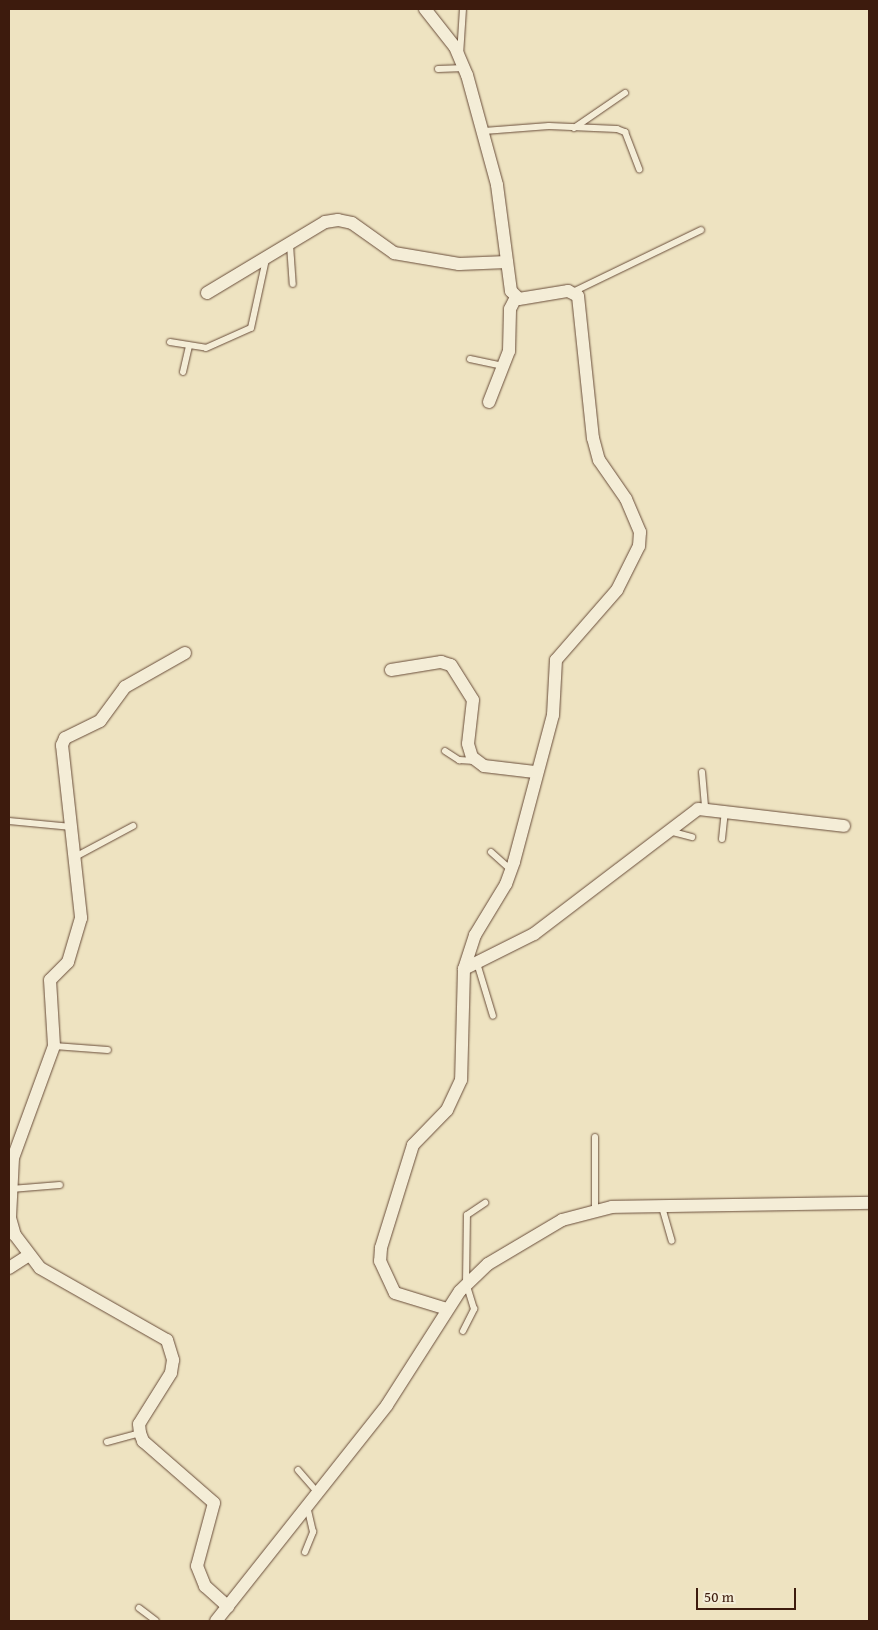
<!DOCTYPE html>
<style>
body{margin:0}
#map{position:relative;width:878px;height:1630px;overflow:hidden;background:#eee3c1;font-family:"Gentium Book Plus",serif}
div>[style]{position:absolute}
[style*='--x']{left:calc(var(--x)*1px);top:calc(var(--y)*1px);width:calc(var(--w)*1px);rotate:calc(var(--a)*1deg)}
.roads{filter:drop-shadow(0 0 1px #694d3a) drop-shadow(0 0 1px #694d3a)}
.lane>*{height:6px;margin:-3px;padding:0 3px;transform-origin:3px;border-radius:3px;background:#f4edd7}
.street>*{height:12px;margin:-6px;padding:0 6px;transform-origin:6px;border-radius:6px;background:#f4edd7}
span{translate:-50% -50%;white-space:nowrap;text-align:center;line-height:1.15;-webkit-text-stroke:5px #f4edd7;paint-order:stroke}
.frame{position:absolute;inset:0;border:10px solid #3d1b0d;pointer-events:none}
.scale{position:absolute;left:696px;top:1588px;width:100px;height:22px;box-sizing:border-box;border:2px solid #3d1b0d;border-top:0;padding-left:6px;font-size:15px;line-height:18px;white-space:nowrap;color:#3d1b0d;-webkit-text-stroke:4px #f4edd7;paint-order:stroke}
</style>
<div id="map">
<div class="roads">
<div class="lane">
<i style="--x:460;--y:55;--w:46;--a:-86.3"></i>
<i style="--x:438;--y:69;--w:27;--a:-2"></i>
<i style="--x:574;--y:128;--w:62;--a:-34.5"></i>
<i style="--x:484;--y:131;--w:65;--a:-4.4"></i>
<i style="--x:549;--y:126;--w:68;--a:2.5"></i>
<i style="--x:617;--y:129;--w:9;--a:21"></i>
<i style="--x:625;--y:132;--w:40;--a:69"></i>
<i style="--x:290;--y:245;--w:39;--a:86"></i>
<i style="--x:575;--y:291;--w:140;--a:-25.8"></i>
<i style="--x:170;--y:342;--w:36;--a:9"></i>
<i style="--x:206;--y:348;--w:49;--a:-24"></i>
<i style="--x:251;--y:328;--w:71;--a:-77.7"></i>
<i style="--x:470;--y:359;--w:35;--a:12"></i>
<i style="--x:183;--y:372;--w:27;--a:-77"></i>
<i style="--x:445;--y:751;--w:17;--a:33"></i>
<i style="--x:459;--y:760;--w:16;--a:4"></i>
<i style="--x:702;--y:772;--w:35;--a:85"></i>
<i style="--x:9;--y:821;--w:63;--a:5.4"></i>
<i style="--x:669;--y:831;--w:24;--a:15"></i>
<i style="--x:722;--y:839;--w:28;--a:-84"></i>
<i style="--x:491;--y:852;--w:27;--a:42"></i>
<i style="--x:75;--y:857;--w:66;--a:-28.1"></i>
<i style="--x:477;--y:963;--w:55;--a:73.2"></i>
<i style="--x:54;--y:1046;--w:54;--a:4.2"></i>
<i style="--x:11;--y:1189;--w:49;--a:-4.7"></i>
<i style="--x:662;--y:1207;--w:35;--a:74"></i>
<i style="--x:595;--y:1211;--w:74;--a:-90"></i>
<i style="--x:463;--y:1331;--w:25;--a:-63"></i>
<i style="--x:474;--y:1309;--w:27;--a:-107"></i>
<i style="--x:466;--y:1283;--w:68;--a:-89.2"></i>
<i style="--x:467;--y:1215;--w:22;--a:-34"></i>
<i style="--x:107;--y:1442;--w:34;--a:-15"></i>
<i style="--x:298;--y:1470;--w:29;--a:49"></i>
<i style="--x:305;--y:1552;--w:22;--a:-68"></i>
<i style="--x:313;--y:1532;--w:26;--a:-103"></i>
<i style="--x:139;--y:1608;--w:21;--a:37"></i>
</div>
<div class="street">
<i style="--x:425;--y:9;--w:48;--a:51.7"></i>
<i style="--x:455;--y:47;--w:30;--a:67"></i>
<i style="--x:467;--y:75;--w:114;--a:74.7"></i>
<i style="--x:497;--y:185;--w:107;--a:82.5"></i>
<i style="--x:511;--y:291;--w:11;--a:45"></i>
<i style="--x:519;--y:299;--w:50;--a:-9.3"></i>
<i style="--x:568;--y:291;--w:11;--a:27"></i>
<i style="--x:578;--y:296;--w:143;--a:84"></i>
<i style="--x:593;--y:438;--w:23;--a:75"></i>
<i style="--x:599;--y:460;--w:47;--a:55.3"></i>
<i style="--x:626;--y:499;--w:36;--a:67"></i>
<i style="--x:640;--y:532;--w:14;--a:94"></i>
<i style="--x:639;--y:546;--w:49;--a:116.6"></i>
<i style="--x:617;--y:590;--w:93;--a:131.1"></i>
<i style="--x:556;--y:660;--w:55;--a:93.1"></i>
<i style="--x:553;--y:715;--w:152;--a:104.9"></i>
<i style="--x:514;--y:862;--w:23;--a:110"></i>
<i style="--x:506;--y:884;--w:60;--a:121.3"></i>
<i style="--x:475;--y:935;--w:36;--a:108"></i>
<i style="--x:464;--y:969;--w:111;--a:91.5"></i>
<i style="--x:461;--y:1080;--w:33;--a:115"></i>
<i style="--x:447;--y:1110;--w:49;--a:134.2"></i>
<i style="--x:413;--y:1145;--w:108;--a:107.3"></i>
<i style="--x:381;--y:1248;--w:13;--a:94"></i>
<i style="--x:380;--y:1261;--w:35;--a:65"></i>
<i style="--x:395;--y:1293;--w:54;--a:17.1"></i>
<i style="--x:207;--y:293;--w:138;--a:-31"></i>
<i style="--x:325;--y:222;--w:13;--a:-9"></i>
<i style="--x:338;--y:220;--w:14;--a:12"></i>
<i style="--x:352;--y:223;--w:52;--a:35.5"></i>
<i style="--x:394;--y:253;--w:66;--a:9.6"></i>
<i style="--x:459;--y:264;--w:48;--a:-2.4"></i>
<i style="--x:489;--y:402;--w:55;--a:-68.6"></i>
<i style="--x:509;--y:351;--w:42;--a:-88.6"></i>
<i style="--x:510;--y:309;--w:13;--a:-63"></i>
<i style="--x:185;--y:653;--w:69;--a:150.5"></i>
<i style="--x:125;--y:687;--w:42;--a:126.3"></i>
<i style="--x:100;--y:721;--w:39;--a:154"></i>
<i style="--x:65;--y:738;--w:8;--a:113"></i>
<i style="--x:62;--y:745;--w:174;--a:83.7"></i>
<i style="--x:81;--y:918;--w:46;--a:106.5"></i>
<i style="--x:68;--y:962;--w:25;--a:135"></i>
<i style="--x:50;--y:980;--w:66;--a:86.5"></i>
<i style="--x:54;--y:1046;--w:119;--a:110.1"></i>
<i style="--x:13;--y:1158;--w:60;--a:92.9"></i>
<i style="--x:10;--y:1218;--w:18;--a:74"></i>
<i style="--x:15;--y:1235;--w:41;--a:52.9"></i>
<i style="--x:40;--y:1268;--w:146;--a:29.6"></i>
<i style="--x:167;--y:1340;--w:21;--a:73"></i>
<i style="--x:173;--y:1360;--w:13;--a:99"></i>
<i style="--x:171;--y:1373;--w:60;--a:122.1"></i>
<i style="--x:139;--y:1424;--w:9;--a:84"></i>
<i style="--x:140;--y:1433;--w:9;--a:69"></i>
<i style="--x:143;--y:1441;--w:94;--a:41.1"></i>
<i style="--x:214;--y:1503;--w:65;--a:105.1"></i>
<i style="--x:197;--y:1566;--w:22;--a:68"></i>
<i style="--x:205;--y:1586;--w:31;--a:42"></i>
<i style="--x:391;--y:670;--w:51;--a:-9.1"></i>
<i style="--x:441;--y:662;--w:10;--a:17"></i>
<i style="--x:451;--y:665;--w:41;--a:57.8"></i>
<i style="--x:473;--y:700;--w:44;--a:96.5"></i>
<i style="--x:468;--y:744;--w:14;--a:73"></i>
<i style="--x:472;--y:757;--w:15;--a:37"></i>
<i style="--x:484;--y:766;--w:51;--a:6.7"></i>
<i style="--x:464;--y:969;--w:78;--a:-26.6"></i>
<i style="--x:534;--y:934;--w:206;--a:-37.3"></i>
<i style="--x:698;--y:809;--w:147;--a:6.6"></i>
<i style="--x:9;--y:1268;--w:24;--a:-33"></i>
<i style="--x:216;--y:1621;--w:275;--a:-51.6"></i>
<i style="--x:387;--y:1405;--w:135;--a:-57.4"></i>
<i style="--x:460;--y:1291;--w:39;--a:-44"></i>
<i style="--x:488;--y:1264;--w:86;--a:-30.7"></i>
<i style="--x:562;--y:1220;--w:52;--a:-14.6"></i>
<i style="--x:612;--y:1207;--w:257;--a:-0.9"></i>
</div>
</div>
<div class="frame"></div>
<div class="scale">50 m</div>
</div>
